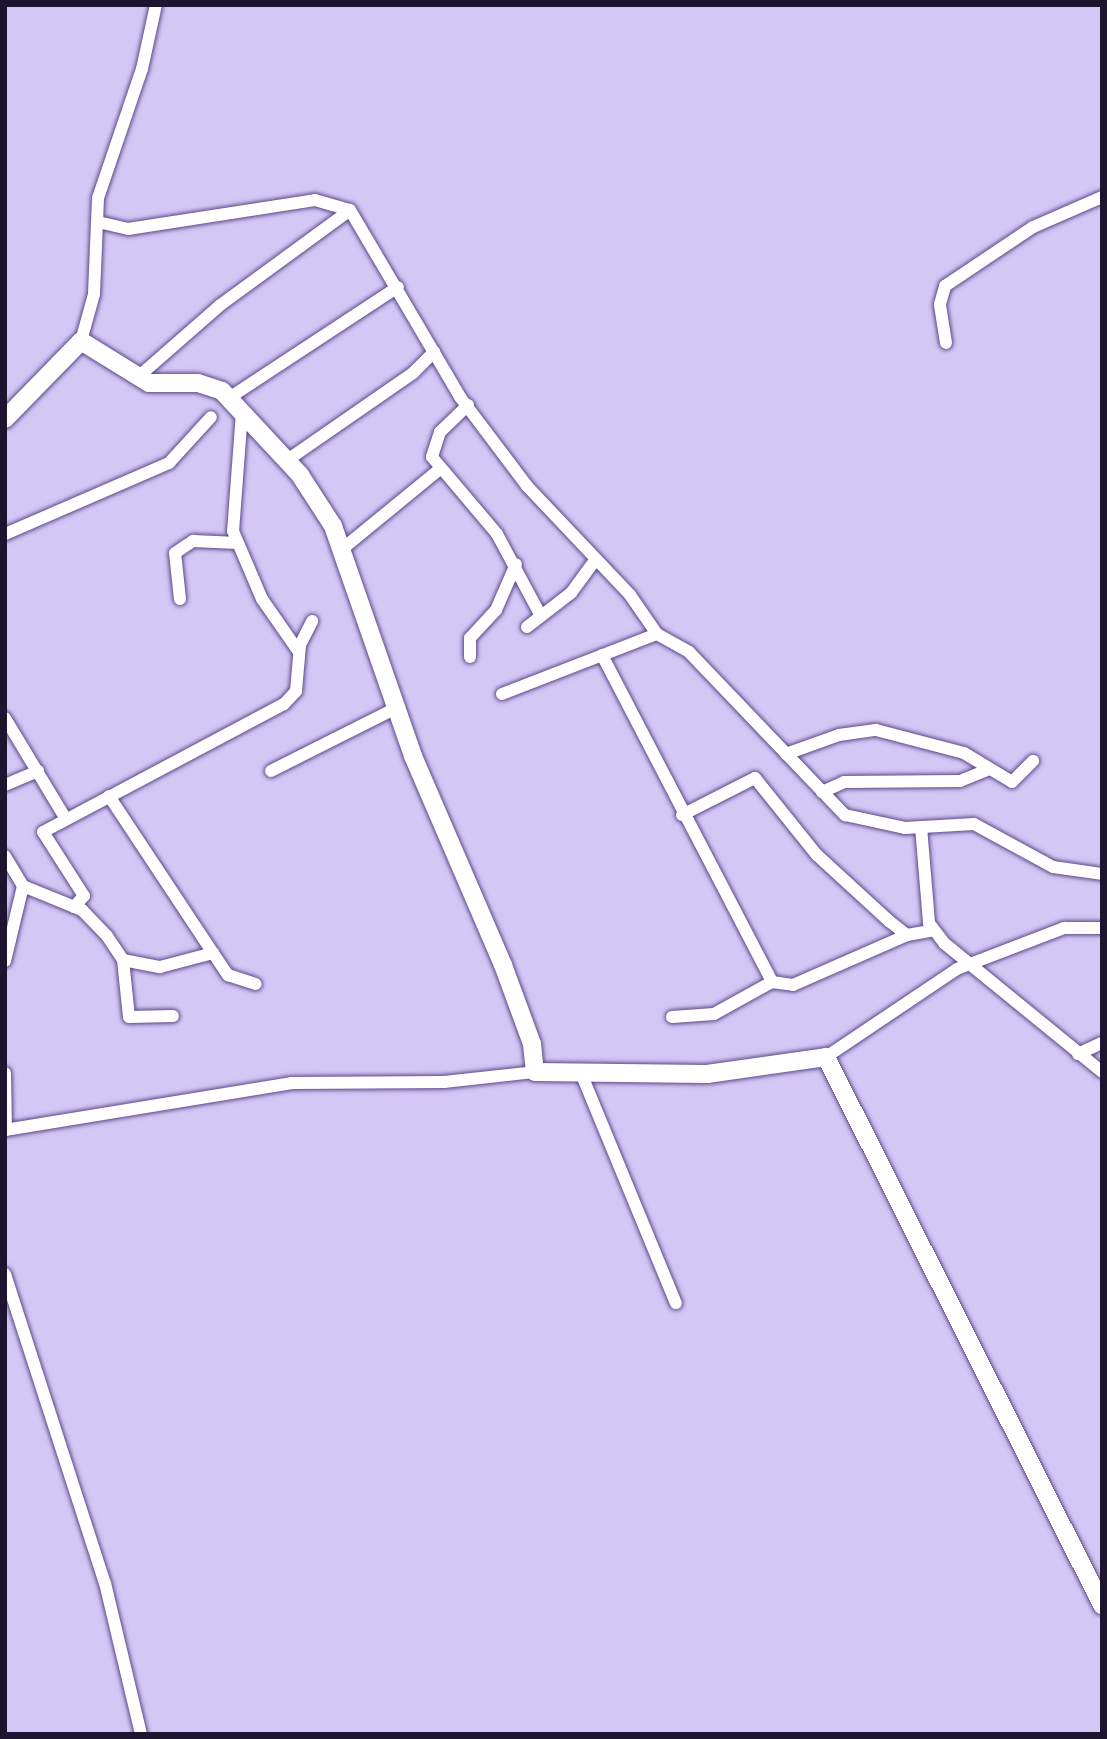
<!DOCTYPE html>
<style>
body{margin:0}
#map{position:relative;width:1107px;height:1739px;overflow:hidden;background:#d2c7f5;font-family:Quicksand,sans-serif}
div>[style]{position:absolute}
[style*='--x']{left:calc(var(--x)*1px);top:calc(var(--y)*1px);width:calc(var(--w)*1px);rotate:calc(var(--a)*1deg)}
.roads{filter:drop-shadow(0 0 2px #5c488a) drop-shadow(0 0 2px #5c488a)}
.street>*{height:12px;margin:-6px;padding:0 6px;transform-origin:6px;border-radius:6px;background:#fff}
.secondary>*{height:18px;margin:-9px;padding:0 9px;transform-origin:9px;border-radius:9px;background:#fff}
span{translate:-50% -50%;white-space:nowrap;text-align:center;line-height:1.15;-webkit-text-stroke:6px #ded7f6;paint-order:stroke}
.frame{position:absolute;inset:0;border:7px solid #1d1530;pointer-events:none}
</style>
<div id="map">
<div class="roads">
<div class="street">
<i style="--x:98;--y:222;--w:31;--a:13"></i>
<i style="--x:128;--y:229;--w:189;--a:-8.8"></i>
<i style="--x:315;--y:200;--w:36;--a:16"></i>
<i style="--x:350;--y:210;--w:217;--a:59.5"></i>
<i style="--x:460;--y:397;--w:111;--a:53"></i>
<i style="--x:527;--y:486;--w:150;--a:46.6"></i>
<i style="--x:630;--y:595;--w:47;--a:55.3"></i>
<i style="--x:81;--y:341;--w:49;--a:-74.5"></i>
<i style="--x:94;--y:294;--w:96;--a:-87.6"></i>
<i style="--x:98;--y:198;--w:136;--a:-71.2"></i>
<i style="--x:142;--y:69;--w:66;--a:-77.7"></i>
<i style="--x:946;--y:343;--w:39;--a:-99"></i>
<i style="--x:940;--y:304;--w:19;--a:-74"></i>
<i style="--x:945;--y:286;--w:106;--a:-33.8"></i>
<i style="--x:1033;--y:227;--w:75;--a:-23.5"></i>
<i style="--x:138;--y:377;--w:108;--a:-41.2"></i>
<i style="--x:219;--y:306;--w:162;--a:-36.2"></i>
<i style="--x:229;--y:398;--w:202;--a:-33.3"></i>
<i style="--x:468;--y:405;--w:39;--a:136"></i>
<i style="--x:440;--y:432;--w:26;--a:108"></i>
<i style="--x:432;--y:457;--w:101;--a:49.8"></i>
<i style="--x:497;--y:534;--w:93;--a:61.8"></i>
<i style="--x:242;--y:412;--w:119;--a:94.3"></i>
<i style="--x:233;--y:531;--w:74;--a:66.9"></i>
<i style="--x:262;--y:599;--w:65;--a:55.1"></i>
<i style="--x:286;--y:461;--w:155;--a:-34.7"></i>
<i style="--x:413;--y:373;--w:30;--a:-45"></i>
<i style="--x:5;--y:534;--w:179;--a:-23.4"></i>
<i style="--x:169;--y:463;--w:62;--a:-47.6"></i>
<i style="--x:341;--y:550;--w:128;--a:-39.3"></i>
<i style="--x:180;--y:599;--w:46;--a:-96.2"></i>
<i style="--x:175;--y:553;--w:22;--a:-34"></i>
<i style="--x:193;--y:541;--w:45;--a:2.5"></i>
<i style="--x:527;--y:627;--w:56;--a:-37.7"></i>
<i style="--x:571;--y:593;--w:42;--a:-53.7"></i>
<i style="--x:602;--y:655;--w:369;--a:62.5"></i>
<i style="--x:772;--y:982;--w:21;--a:8"></i>
<i style="--x:793;--y:985;--w:124;--a:-23.7"></i>
<i style="--x:470;--y:657;--w:19;--a:-90"></i>
<i style="--x:470;--y:638;--w:38;--a:-47"></i>
<i style="--x:496;--y:610;--w:50;--a:-66.5"></i>
<i style="--x:502;--y:694;--w:166;--a:-21.2"></i>
<i style="--x:657;--y:634;--w:37;--a:29"></i>
<i style="--x:689;--y:652;--w:226;--a:46.3"></i>
<i style="--x:845;--y:815;--w:61;--a:12.2"></i>
<i style="--x:905;--y:828;--w:69;--a:-3.3"></i>
<i style="--x:974;--y:824;--w:90;--a:28.6"></i>
<i style="--x:1053;--y:867;--w:49;--a:8.1"></i>
<i style="--x:5;--y:718;--w:118;--a:58.9"></i>
<i style="--x:786;--y:754;--w:56;--a:-19.7"></i>
<i style="--x:839;--y:735;--w:37;--a:-8"></i>
<i style="--x:876;--y:730;--w:91;--a:14.6"></i>
<i style="--x:964;--y:753;--w:56;--a:31.1"></i>
<i style="--x:1012;--y:782;--w:30;--a:-45"></i>
<i style="--x:271;--y:771;--w:140;--a:-26.7"></i>
<i style="--x:5;--y:785;--w:36;--a:-23"></i>
<i style="--x:822;--y:792;--w:24;--a:-24"></i>
<i style="--x:844;--y:782;--w:116;--a:-0.5"></i>
<i style="--x:960;--y:781;--w:32;--a:-22"></i>
<i style="--x:109;--y:796;--w:188;--a:56.5"></i>
<i style="--x:682;--y:815;--w:82;--a:-26.9"></i>
<i style="--x:755;--y:778;--w:99;--a:51.2"></i>
<i style="--x:817;--y:855;--w:98;--a:42.5"></i>
<i style="--x:889;--y:921;--w:23;--a:38"></i>
<i style="--x:907;--y:935;--w:27;--a:-10"></i>
<i style="--x:921;--y:827;--w:96;--a:85.2"></i>
<i style="--x:929;--y:923;--w:25;--a:53"></i>
<i style="--x:944;--y:943;--w:204;--a:39.2"></i>
<i style="--x:5;--y:856;--w:35;--a:59"></i>
<i style="--x:23;--y:886;--w:64;--a:22.1"></i>
<i style="--x:82;--y:910;--w:36;--a:46"></i>
<i style="--x:107;--y:936;--w:29;--a:56"></i>
<i style="--x:123;--y:960;--w:57;--a:84"></i>
<i style="--x:129;--y:1017;--w:44;--a:-1.3"></i>
<i style="--x:74;--y:907;--w:15;--a:-48"></i>
<i style="--x:84;--y:896;--w:76;--a:-122.6"></i>
<i style="--x:43;--y:832;--w:273;--a:-28"></i>
<i style="--x:284;--y:704;--w:18;--a:-47"></i>
<i style="--x:296;--y:691;--w:46;--a:-85"></i>
<i style="--x:300;--y:645;--w:27;--a:-63"></i>
<i style="--x:123;--y:960;--w:38;--a:11"></i>
<i style="--x:160;--y:967;--w:55;--a:-14.8"></i>
<i style="--x:213;--y:953;--w:27;--a:56"></i>
<i style="--x:228;--y:975;--w:29;--a:18"></i>
<i style="--x:5;--y:961;--w:77;--a:-76.5"></i>
<i style="--x:672;--y:1017;--w:42;--a:-4.1"></i>
<i style="--x:714;--y:1014;--w:66;--a:-28.9"></i>
<i style="--x:1078;--y:1054;--w:26;--a:-25"></i>
<i style="--x:826;--y:1057;--w:158;--a:-33.9"></i>
<i style="--x:957;--y:969;--w:115;--a:-21"></i>
<i style="--x:1064;--y:928;--w:38;--a:0"></i>
<i style="--x:5;--y:1073;--w:57;--a:89"></i>
<i style="--x:581;--y:1073;--w:249;--a:67.6"></i>
<i style="--x:5;--y:1130;--w:291;--a:-9.3"></i>
<i style="--x:292;--y:1083;--w:152;--a:-0.4"></i>
<i style="--x:444;--y:1082;--w:92;--a:-6.3"></i>
<i style="--x:5;--y:1274;--w:325;--a:72.1"></i>
<i style="--x:105;--y:1583;--w:155;--a:76.6"></i>
</div>
<div class="secondary">
<i style="--x:5;--y:419;--w:109;--a:-45.7"></i>
<i style="--x:81;--y:341;--w:80;--a:31.7"></i>
<i style="--x:149;--y:383;--w:49;--a:0"></i>
<i style="--x:198;--y:383;--w:25;--a:18"></i>
<i style="--x:222;--y:391;--w:115;--a:47.1"></i>
<i style="--x:300;--y:475;--w:61;--a:57.1"></i>
<i style="--x:333;--y:526;--w:244;--a:70.8"></i>
<i style="--x:413;--y:756;--w:228;--a:66.7"></i>
<i style="--x:503;--y:965;--w:84;--a:69.8"></i>
<i style="--x:532;--y:1044;--w:28;--a:84"></i>
<i style="--x:535;--y:1072;--w:172;--a:0.7"></i>
<i style="--x:707;--y:1074;--w:120;--a:-8.1"></i>
<i style="--x:826;--y:1057;--w:614;--a:63.27"></i>
</div>
</div>
<div class="frame"></div>
</div>
